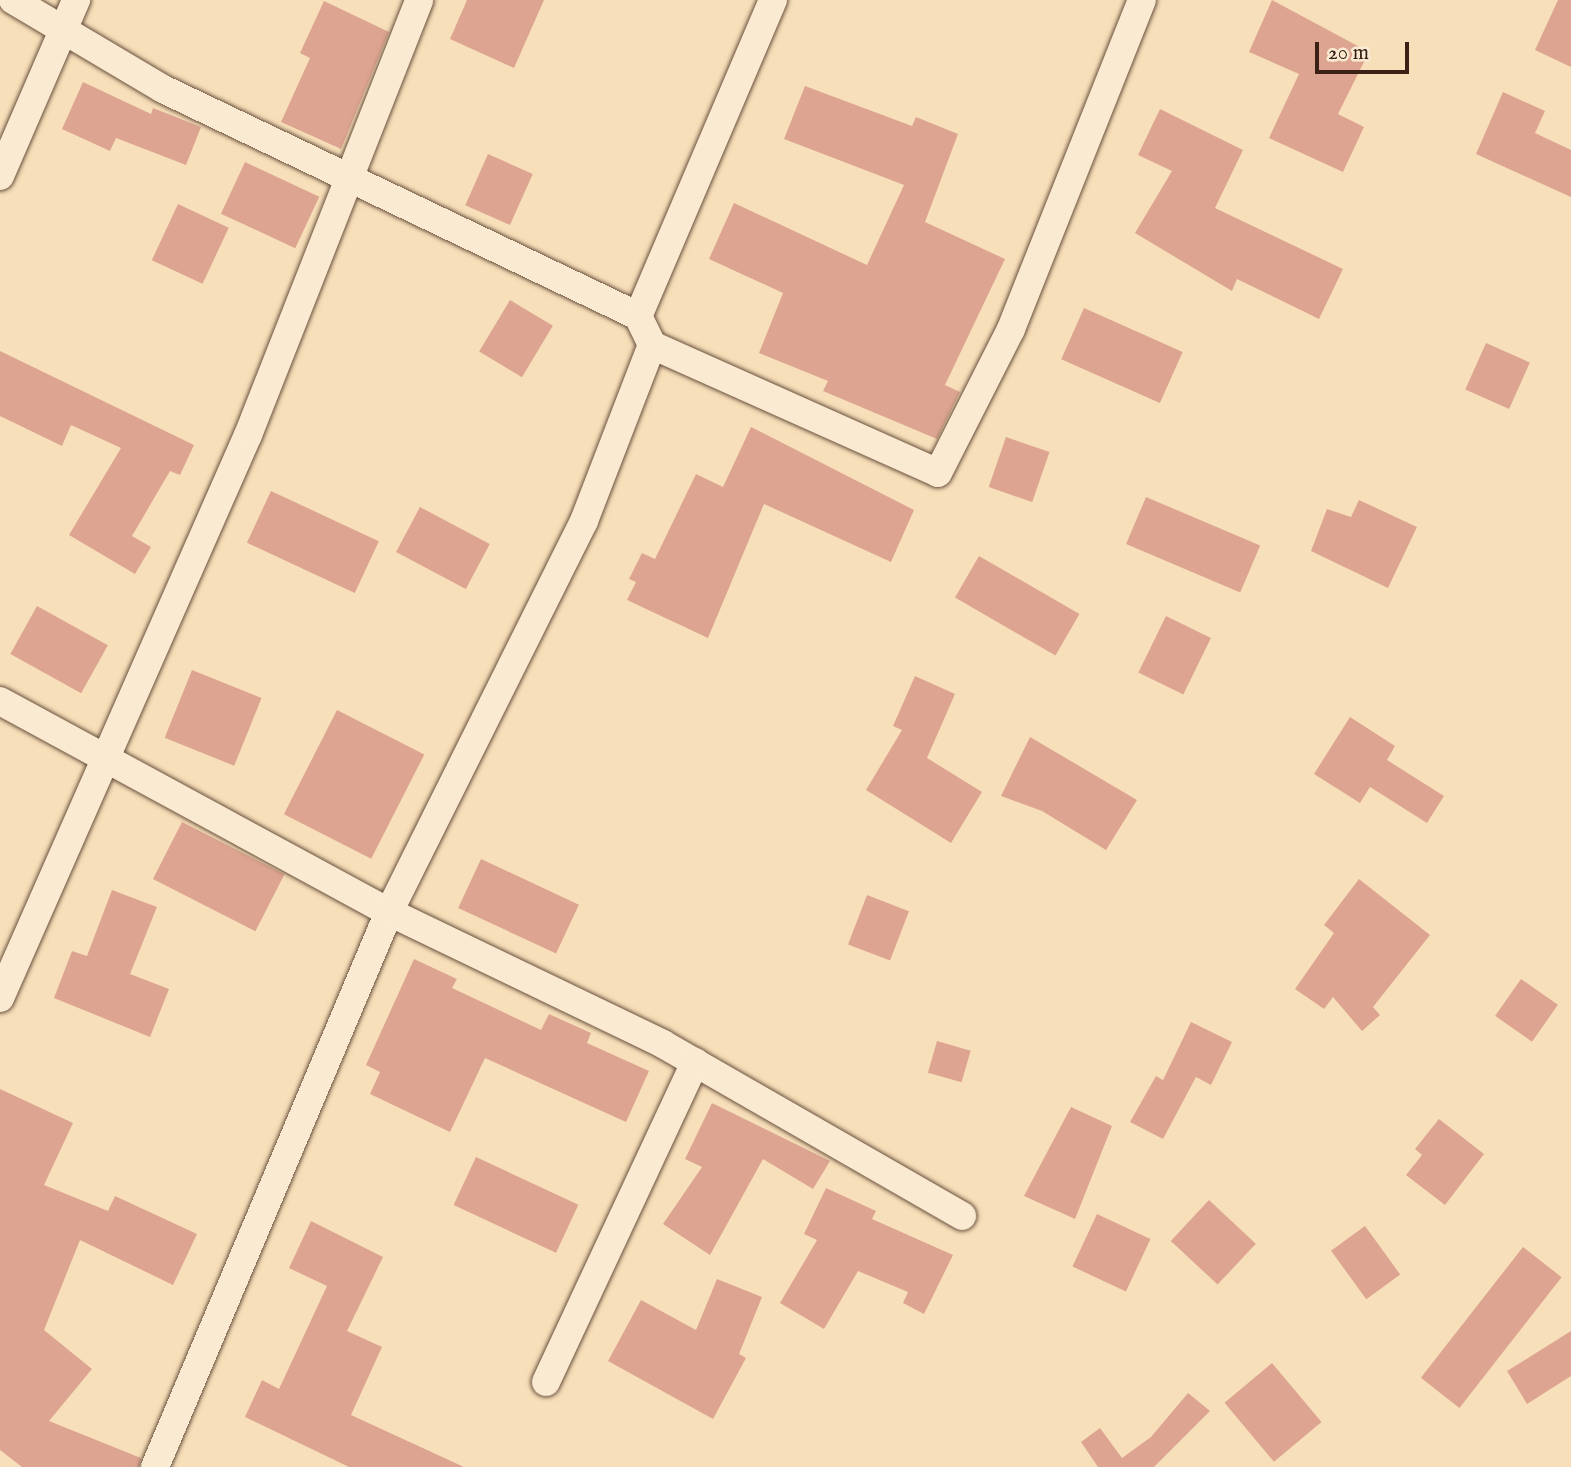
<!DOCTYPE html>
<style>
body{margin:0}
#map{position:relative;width:1571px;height:1467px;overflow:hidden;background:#f7dfb9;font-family:"IM FELL English",serif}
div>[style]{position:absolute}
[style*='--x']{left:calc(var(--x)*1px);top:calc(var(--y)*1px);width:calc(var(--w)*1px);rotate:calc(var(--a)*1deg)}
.building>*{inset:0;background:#dda591;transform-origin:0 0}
.roads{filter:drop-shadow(0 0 2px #6a503e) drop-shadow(0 0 2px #6a503e)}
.minor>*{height:28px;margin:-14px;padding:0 14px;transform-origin:14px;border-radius:14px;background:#faead2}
span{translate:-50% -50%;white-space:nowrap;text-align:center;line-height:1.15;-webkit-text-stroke:6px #faead2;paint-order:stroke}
.scale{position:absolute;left:1315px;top:42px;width:94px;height:32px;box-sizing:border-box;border:4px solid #3b2015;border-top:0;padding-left:9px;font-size:21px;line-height:24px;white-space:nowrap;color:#3b2015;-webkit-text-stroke:5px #faead2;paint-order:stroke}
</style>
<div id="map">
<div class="building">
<i style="clip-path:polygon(467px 0,544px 0,514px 68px,450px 39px)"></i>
<i style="clip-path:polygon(1272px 0,1369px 52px,1338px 114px,1364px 127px,1343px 172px,1269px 138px,1299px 74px,1249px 52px)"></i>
<i style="clip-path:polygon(1558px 0,1571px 0,1571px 67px,1535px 50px)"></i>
<i style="clip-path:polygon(324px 1px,389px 32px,341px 149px,281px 122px,310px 58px,300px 53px)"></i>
<i style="clip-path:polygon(83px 82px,151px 114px,153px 108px,201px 127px,186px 165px,116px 138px,110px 151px,62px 129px)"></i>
<i style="clip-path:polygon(805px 86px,912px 126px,916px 117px,958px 134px,925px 222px,1005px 259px,945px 385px,960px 392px,937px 439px,823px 391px,828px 381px,759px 353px,783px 293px,709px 259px,734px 203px,867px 265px,904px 185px,784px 139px)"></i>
<i style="clip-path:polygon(1503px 92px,1545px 111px,1535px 133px,1571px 150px,1571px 197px,1476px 154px)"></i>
<i style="clip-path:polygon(1160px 109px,1243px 150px,1215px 208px,1343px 269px,1319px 319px,1237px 279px,1232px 291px,1135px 233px,1172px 171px,1138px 155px)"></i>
<i style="left:488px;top:154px;width:49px;height:56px;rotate:24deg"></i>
<i style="left:245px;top:162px;width:82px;height:57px;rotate:25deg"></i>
<i style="left:178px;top:204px;width:56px;height:62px;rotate:25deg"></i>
<i style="left:510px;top:300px;width:50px;height:60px;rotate:31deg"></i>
<i style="left:1084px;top:308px;width:108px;height:56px;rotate:24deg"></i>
<i style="left:1486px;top:343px;width:48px;height:51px;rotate:24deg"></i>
<i style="clip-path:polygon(0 351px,194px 445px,180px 475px,170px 471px,132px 536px,151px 547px,135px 574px,69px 535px,121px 448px,71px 425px,62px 446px,0 416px)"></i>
<i style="clip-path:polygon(751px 427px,914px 510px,891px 562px,764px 504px,708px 638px,627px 600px,636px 582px,629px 579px,642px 553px,655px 559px,696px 474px,723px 487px)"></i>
<i style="left:1006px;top:437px;width:46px;height:53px;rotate:19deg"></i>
<i style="left:271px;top:491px;width:119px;height:57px;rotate:25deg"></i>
<i style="left:1146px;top:497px;width:124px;height:51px;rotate:23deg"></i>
<i style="clip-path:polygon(1359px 500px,1417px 527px,1388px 588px,1311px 551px,1327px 509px,1351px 517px)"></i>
<i style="left:420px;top:507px;width:79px;height:51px;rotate:28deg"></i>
<i style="left:979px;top:556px;width:116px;height:48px;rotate:30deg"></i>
<i style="left:37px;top:606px;width:81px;height:55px;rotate:29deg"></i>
<i style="left:1166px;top:616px;width:50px;height:63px;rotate:26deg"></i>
<i style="left:192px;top:670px;width:75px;height:73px;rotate:22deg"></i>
<i style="clip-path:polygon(915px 676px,955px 694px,927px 758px,982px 792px,951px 843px,866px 790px,902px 730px,893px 726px)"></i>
<i style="left:337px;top:710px;width:98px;height:117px;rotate:27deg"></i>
<i style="clip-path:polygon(1350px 717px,1395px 746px,1387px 760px,1444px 796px,1427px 823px,1370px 787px,1360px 803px,1314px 774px)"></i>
<i style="clip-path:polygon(1030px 737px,1137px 800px,1106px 850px,1042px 811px,1001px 796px)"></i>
<i style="left:182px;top:822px;width:115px;height:64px;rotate:27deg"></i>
<i style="left:481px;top:859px;width:108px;height:54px;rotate:25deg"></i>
<i style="clip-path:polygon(1359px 879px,1430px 935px,1373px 1007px,1380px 1015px,1362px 1031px,1333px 997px,1324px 1009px,1295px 989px,1334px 933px,1324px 925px)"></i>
<i style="clip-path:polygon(112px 890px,157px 907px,130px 974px,169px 989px,150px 1037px,54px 998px,72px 951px,87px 956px)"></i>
<i style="left:867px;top:895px;width:45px;height:53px;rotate:21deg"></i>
<i style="clip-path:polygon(414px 959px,457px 979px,452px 988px,541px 1030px,549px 1014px,591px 1033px,587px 1043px,649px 1071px,626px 1122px,485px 1058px,450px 1132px,370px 1094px,380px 1072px,366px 1065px)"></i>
<i style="left:1521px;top:979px;width:45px;height:45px;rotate:35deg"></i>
<i style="clip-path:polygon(1191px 1022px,1232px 1042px,1211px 1085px,1196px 1077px,1163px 1139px,1130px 1122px,1156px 1076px,1163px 1080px)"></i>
<i style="left:937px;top:1041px;width:35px;height:33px;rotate:16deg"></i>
<i style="clip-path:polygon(0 1089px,73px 1123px,44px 1185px,108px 1211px,115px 1196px,197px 1234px,173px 1285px,80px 1240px,44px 1330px,92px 1369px,49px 1421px,141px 1458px,139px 1467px,22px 1467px,0 1450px)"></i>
<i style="clip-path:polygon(712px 1103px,830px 1161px,813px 1189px,763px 1159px,710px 1255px,663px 1224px,702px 1167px,685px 1159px)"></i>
<i style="clip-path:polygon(1071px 1107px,1112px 1126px,1075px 1219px,1024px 1196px)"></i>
<i style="clip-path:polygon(1439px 1119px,1484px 1154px,1445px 1205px,1406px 1175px,1422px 1155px,1415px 1149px)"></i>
<i style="left:476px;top:1157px;width:113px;height:53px;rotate:25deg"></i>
<i style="clip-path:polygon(826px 1188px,876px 1211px,872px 1219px,953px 1255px,924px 1314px,903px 1303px,908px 1292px,858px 1271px,824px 1329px,780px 1303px,817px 1240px,804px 1234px)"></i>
<i style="left:1209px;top:1200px;width:64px;height:56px;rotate:43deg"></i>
<i style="left:1097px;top:1214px;width:59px;height:58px;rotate:25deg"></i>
<i style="clip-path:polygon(311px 1221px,383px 1257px,347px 1331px,382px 1347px,351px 1415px,464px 1467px,349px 1467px,245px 1417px,262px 1380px,279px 1389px,327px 1286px,289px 1268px)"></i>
<i style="left:1365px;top:1226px;width:60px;height:42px;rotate:54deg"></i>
<i style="left:1523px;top:1247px;width:49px;height:166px;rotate:38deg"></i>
<i style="clip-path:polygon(717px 1279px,762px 1297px,739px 1354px,746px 1358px,713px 1419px,608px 1361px,641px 1300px,696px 1330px)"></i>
<i style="clip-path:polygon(1571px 1331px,1571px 1376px,1527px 1404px,1507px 1371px)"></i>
<i style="left:1272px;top:1363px;width:77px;height:62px;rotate:50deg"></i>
<i style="clip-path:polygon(1188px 1393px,1210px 1411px,1154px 1467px,1098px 1467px,1081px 1442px,1100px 1428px,1122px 1458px,1151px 1437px)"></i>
</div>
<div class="roads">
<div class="minor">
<i style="--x:13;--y:0;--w:174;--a:30.7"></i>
<i style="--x:163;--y:89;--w:526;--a:25.54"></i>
<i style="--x:773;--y:0;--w:344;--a:113.1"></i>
<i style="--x:638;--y:316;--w:32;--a:64"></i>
<i style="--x:652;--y:345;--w:313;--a:24.1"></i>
<i style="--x:938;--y:473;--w:161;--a:-63.1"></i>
<i style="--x:1011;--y:329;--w:354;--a:-68.3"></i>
<i style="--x:0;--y:176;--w:192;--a:-66.6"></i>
<i style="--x:0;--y:701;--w:443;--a:28.5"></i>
<i style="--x:389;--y:912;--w:304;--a:25.7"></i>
<i style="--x:663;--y:1044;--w:345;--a:29.9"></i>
<i style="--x:0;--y:998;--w:615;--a:-66.23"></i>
<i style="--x:248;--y:435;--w:467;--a:-68.5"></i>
<i style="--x:546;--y:1382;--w:353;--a:-65"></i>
<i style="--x:155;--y:1467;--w:602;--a:-67.14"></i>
<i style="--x:389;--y:912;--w:437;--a:-63.5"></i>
<i style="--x:584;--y:521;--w:189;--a:-68.9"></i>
</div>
</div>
<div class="scale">20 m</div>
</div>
